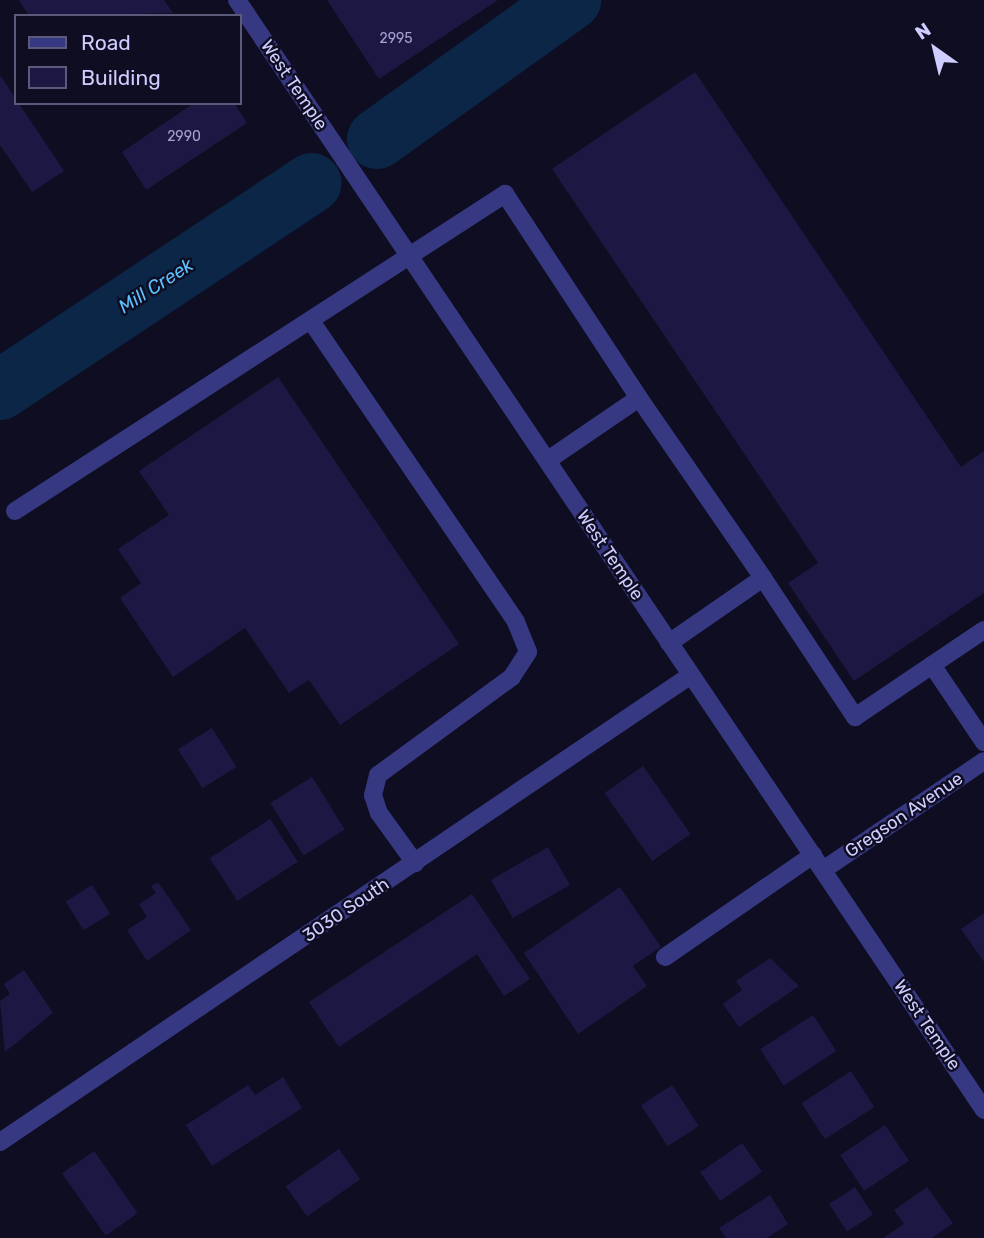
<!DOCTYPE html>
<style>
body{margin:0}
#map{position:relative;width:984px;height:1238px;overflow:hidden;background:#0e0d21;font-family:Rubik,sans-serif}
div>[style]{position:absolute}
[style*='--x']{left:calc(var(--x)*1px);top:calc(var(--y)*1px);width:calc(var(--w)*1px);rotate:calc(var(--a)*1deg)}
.river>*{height:60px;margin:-30px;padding:0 30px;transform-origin:30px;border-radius:30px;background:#0b2647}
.building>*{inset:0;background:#1d1843;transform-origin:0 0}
.service>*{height:18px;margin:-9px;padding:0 9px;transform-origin:9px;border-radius:9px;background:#363982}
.minor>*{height:18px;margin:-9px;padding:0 9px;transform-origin:9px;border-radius:9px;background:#363982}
.tertiary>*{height:18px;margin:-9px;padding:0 9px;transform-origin:9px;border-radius:9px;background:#363982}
span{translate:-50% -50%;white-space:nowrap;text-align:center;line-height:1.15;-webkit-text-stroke:5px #0e0d21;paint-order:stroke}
.number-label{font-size:14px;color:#a2a0d0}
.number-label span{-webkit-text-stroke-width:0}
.street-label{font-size:18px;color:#cfcdff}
.water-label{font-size:19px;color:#5bc0ff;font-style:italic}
.legend{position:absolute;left:14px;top:14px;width:228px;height:91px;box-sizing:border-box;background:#0e0d21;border:2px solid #5b5a7a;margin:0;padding:9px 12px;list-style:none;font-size:21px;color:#cfcdff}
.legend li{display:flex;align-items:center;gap:14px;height:35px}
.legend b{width:35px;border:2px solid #5b5a7a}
.north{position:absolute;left:900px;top:14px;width:70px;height:70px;-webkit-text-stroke:5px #0e0d21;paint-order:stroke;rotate:326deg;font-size:19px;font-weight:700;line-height:28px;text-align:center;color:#cfcdff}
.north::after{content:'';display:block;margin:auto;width:24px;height:32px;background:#cfcdff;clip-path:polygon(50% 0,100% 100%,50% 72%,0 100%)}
</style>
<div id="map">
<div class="river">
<i style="--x:377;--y:139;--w:239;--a:-35.6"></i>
<i style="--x:0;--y:390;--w:374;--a:-33.6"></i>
</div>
<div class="building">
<i style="clip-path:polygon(19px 0,164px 0,173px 13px,29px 16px)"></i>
<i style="clip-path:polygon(327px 0,498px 0,379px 79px)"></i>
<i style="clip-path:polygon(695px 72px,961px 467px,984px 451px,984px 593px,854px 681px,788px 583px,818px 563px,552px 169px)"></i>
<i style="clip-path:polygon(0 75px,64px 171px,32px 192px,0 145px)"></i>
<i style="clip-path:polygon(194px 103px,234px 103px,247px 123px,146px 190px,122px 152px)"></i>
<i style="clip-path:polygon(278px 377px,459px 644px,340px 725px,309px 680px,289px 693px,245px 628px,173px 677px,120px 598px,141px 583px,118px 549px,169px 515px,139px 471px)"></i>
<i style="left:212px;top:728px;width:46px;height:40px;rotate:58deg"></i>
<i style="left:643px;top:766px;width:83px;height:47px;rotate:55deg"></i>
<i style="left:312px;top:777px;width:62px;height:49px;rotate:58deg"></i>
<i style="left:270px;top:819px;width:51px;height:72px;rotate:57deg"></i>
<i style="left:548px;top:847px;width:44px;height:66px;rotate:60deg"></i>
<i style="clip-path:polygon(158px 882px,191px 930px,147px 961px,127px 930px,147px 917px,139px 904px,156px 893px,151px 886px)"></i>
<i style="left:92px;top:885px;width:34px;height:31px;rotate:58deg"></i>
<i style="clip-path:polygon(620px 887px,661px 947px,633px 966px,647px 986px,578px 1034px,524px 953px)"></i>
<i style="clip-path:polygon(472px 894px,530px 979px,504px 996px,477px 954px,339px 1047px,309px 1002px)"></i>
<i style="clip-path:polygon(984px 913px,984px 962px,961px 929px)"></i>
<i style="clip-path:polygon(770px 958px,799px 986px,739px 1027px,723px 1004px,742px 990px,736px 981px)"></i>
<i style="clip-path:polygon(24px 970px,53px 1013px,5px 1052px,0 1001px,10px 994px,4px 984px)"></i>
<i style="left:813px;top:1015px;width:43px;height:63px;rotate:57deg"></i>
<i style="left:851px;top:1071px;width:43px;height:59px;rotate:57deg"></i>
<i style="clip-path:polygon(283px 1077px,302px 1108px,212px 1166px,186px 1125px,248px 1085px,255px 1095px)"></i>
<i style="left:672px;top:1085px;width:49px;height:37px;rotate:57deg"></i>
<i style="left:885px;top:1125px;width:43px;height:54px;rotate:56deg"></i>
<i style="left:742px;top:1143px;width:35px;height:51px;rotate:55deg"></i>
<i style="left:339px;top:1149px;width:37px;height:65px;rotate:55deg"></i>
<i style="left:94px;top:1151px;width:76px;height:39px;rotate:55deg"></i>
<i style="left:855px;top:1187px;width:33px;height:31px;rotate:57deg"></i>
<i style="clip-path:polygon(927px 1187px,953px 1223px,932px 1238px,883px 1238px,904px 1224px,894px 1210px)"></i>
<i style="clip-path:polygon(770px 1195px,788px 1224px,767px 1238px,726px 1238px,719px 1228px)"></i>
</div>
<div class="service">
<i style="--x:311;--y:321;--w:364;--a:55.7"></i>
<i style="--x:516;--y:622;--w:32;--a:68"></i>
<i style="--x:528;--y:652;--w:30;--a:123"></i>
<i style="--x:512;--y:677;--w:166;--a:143.8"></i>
<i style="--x:378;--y:775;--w:21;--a:104"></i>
<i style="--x:373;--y:795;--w:19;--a:72"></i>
<i style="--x:379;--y:813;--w:62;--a:54.2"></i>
<i style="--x:548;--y:460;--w:110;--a:-34.3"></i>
<i style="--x:639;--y:398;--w:219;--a:55.4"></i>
<i style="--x:15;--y:511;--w:584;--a:-32.9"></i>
<i style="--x:505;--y:194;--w:244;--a:56.7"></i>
<i style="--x:984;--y:630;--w:63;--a:146.1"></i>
<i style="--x:932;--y:665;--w:93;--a:56"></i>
<i style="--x:669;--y:643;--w:114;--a:-34.7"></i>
<i style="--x:763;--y:578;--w:167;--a:56.5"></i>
<i style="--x:855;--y:717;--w:93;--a:-34"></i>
<i style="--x:665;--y:957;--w:180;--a:-34.6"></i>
</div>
<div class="minor">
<i style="--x:823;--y:870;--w:194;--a:-34.1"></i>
<i style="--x:0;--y:1142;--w:834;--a:-34.05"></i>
</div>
<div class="tertiary">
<i style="--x:237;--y:0;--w:1338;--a:56.06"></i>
</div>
<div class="number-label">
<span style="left:396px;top:39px">2995</span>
<span style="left:184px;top:137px">2990</span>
</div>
<div class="street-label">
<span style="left:294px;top:85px;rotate:56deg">West Temple</span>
<span style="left:610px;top:555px;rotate:56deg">West Temple</span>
<span style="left:904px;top:815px;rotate:-34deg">Gregson Avenue</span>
<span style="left:346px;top:910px;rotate:-34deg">3030 South</span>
<span style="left:927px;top:1025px;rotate:56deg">West Temple</span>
</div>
<div class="water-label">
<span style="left:156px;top:286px;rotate:-33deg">Mill Creek</span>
</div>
<ul class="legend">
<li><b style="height:9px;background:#363982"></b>Road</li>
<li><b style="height:19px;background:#1d1843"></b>Building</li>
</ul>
<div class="north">N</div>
</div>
